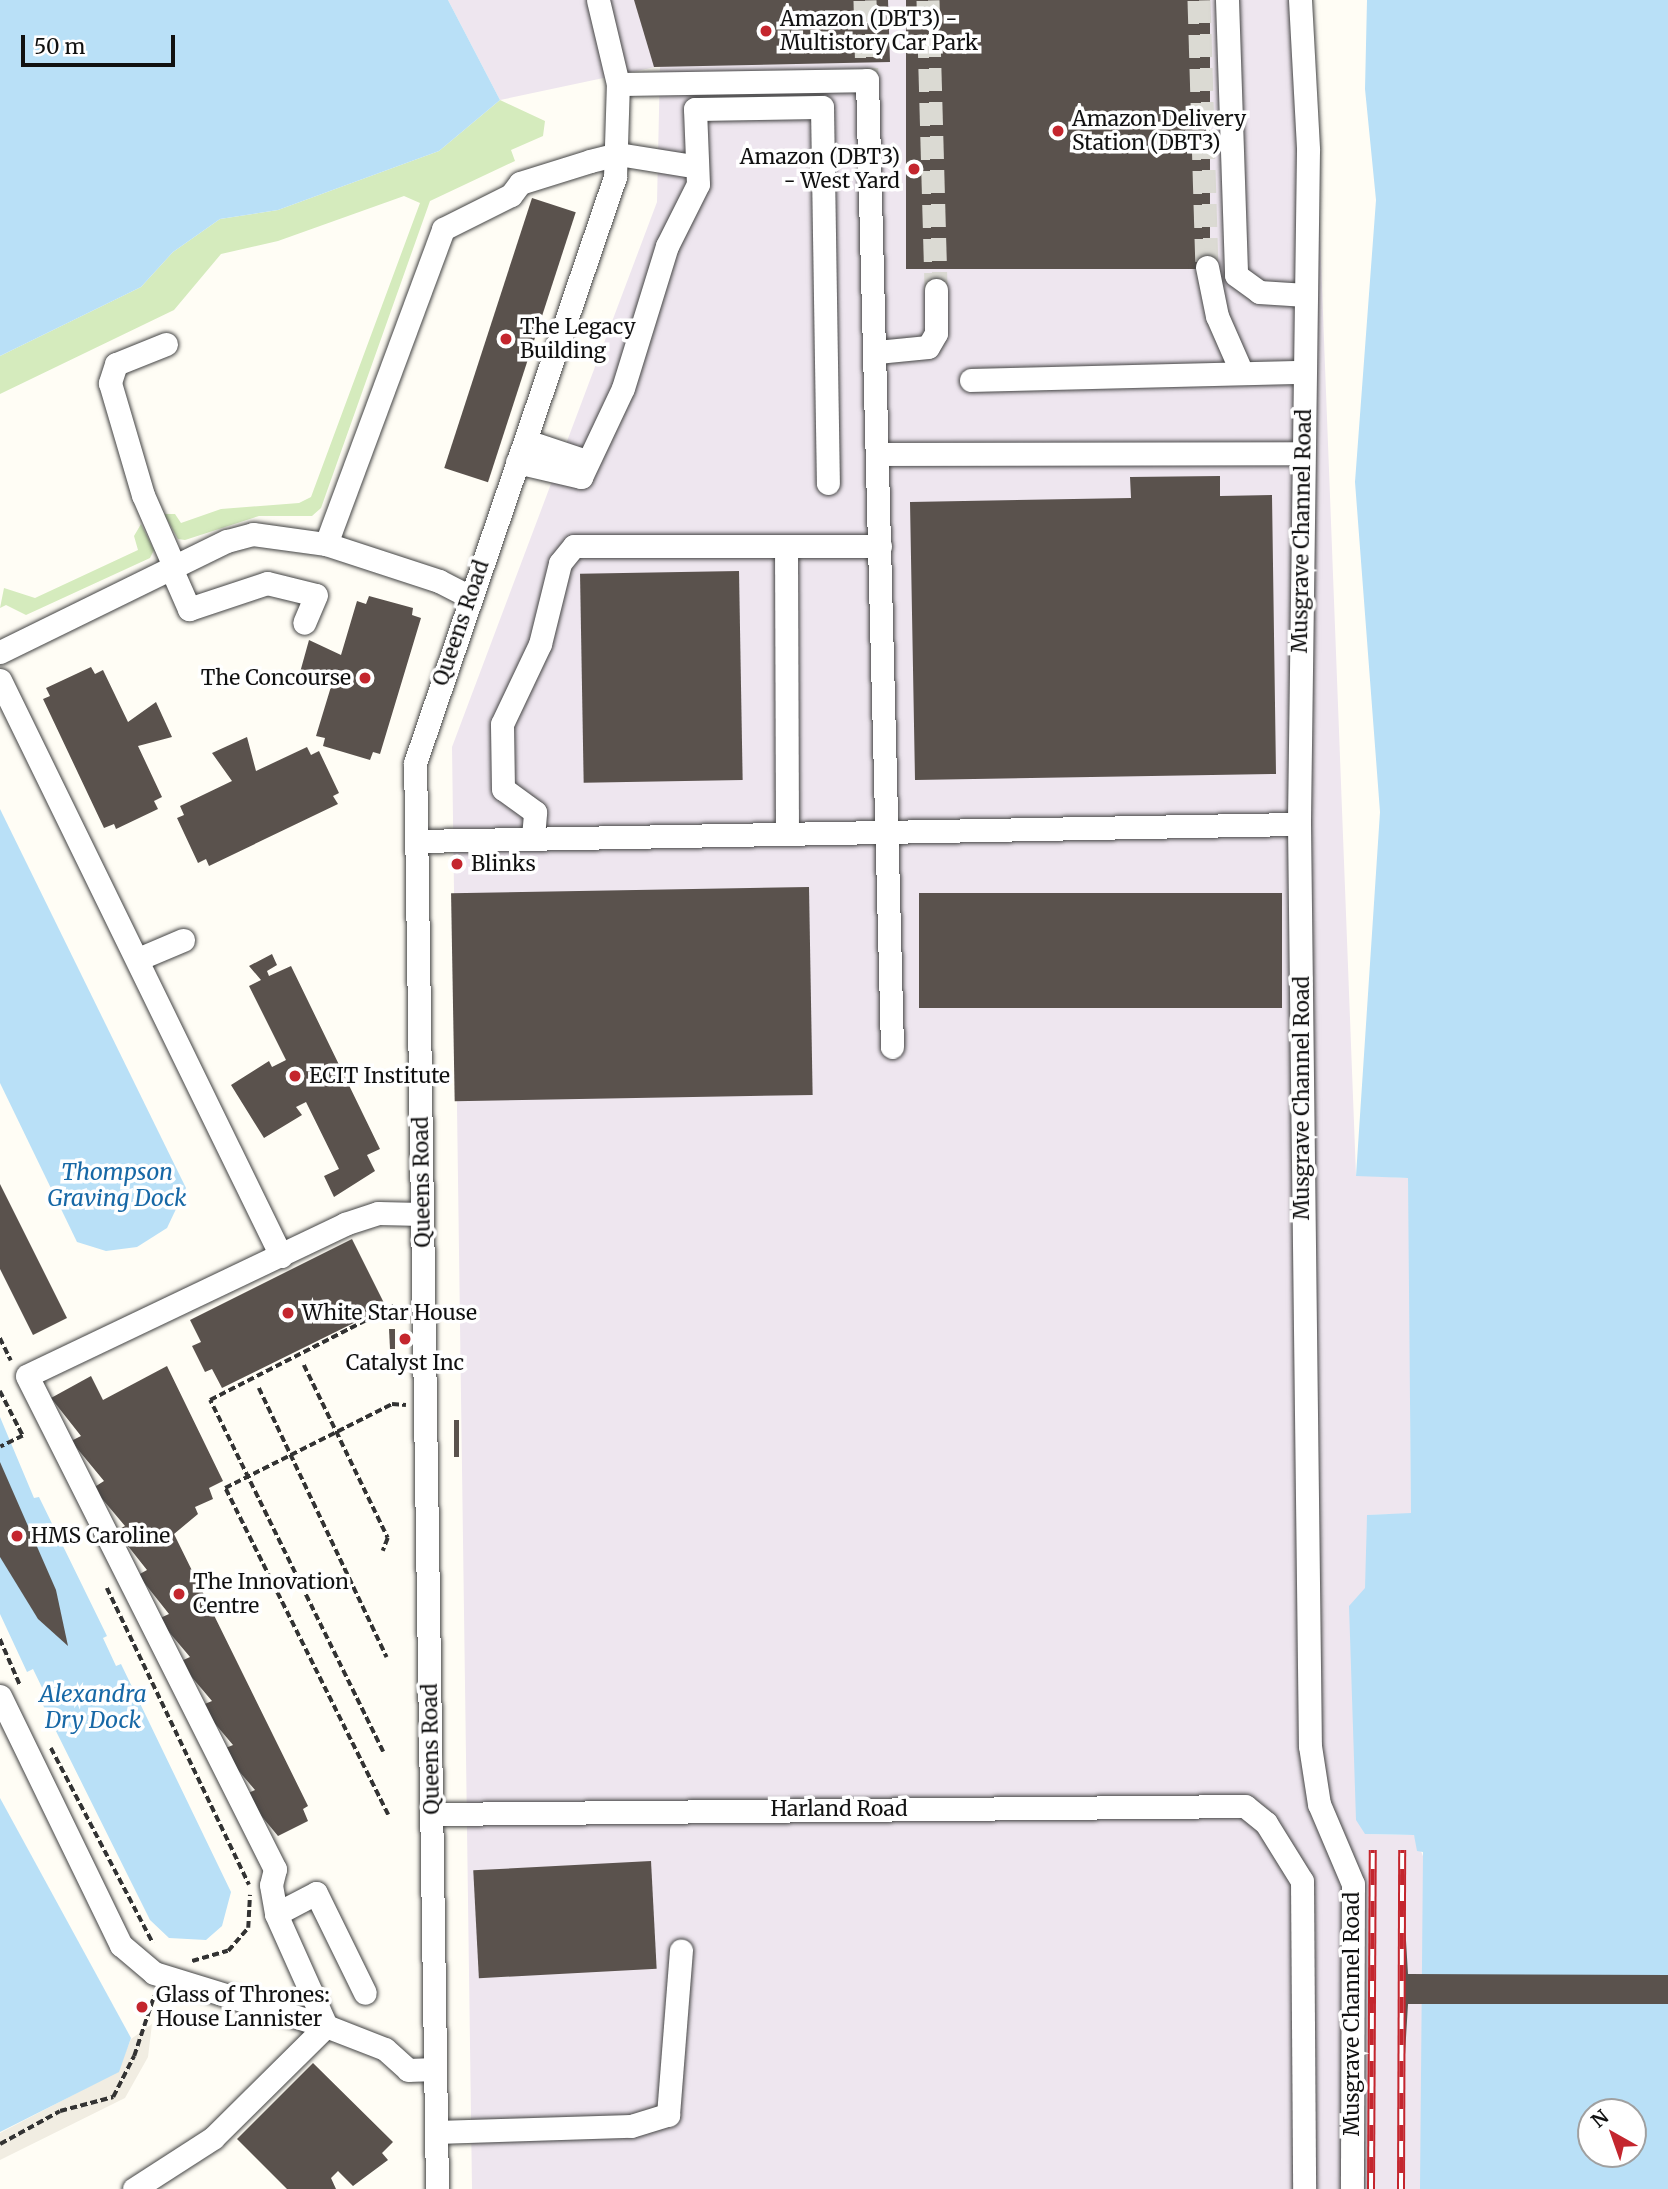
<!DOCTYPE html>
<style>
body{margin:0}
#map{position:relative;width:1668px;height:2189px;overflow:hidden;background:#fffdf5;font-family:Merriweather,serif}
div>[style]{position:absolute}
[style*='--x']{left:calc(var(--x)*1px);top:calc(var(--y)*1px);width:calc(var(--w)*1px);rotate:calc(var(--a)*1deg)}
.industrial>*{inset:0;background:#eee6ef}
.green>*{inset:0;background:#d5ebbd}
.plaza>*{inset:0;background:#f1ede2}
.water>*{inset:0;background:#b9e0f7}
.building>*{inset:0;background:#5a524d;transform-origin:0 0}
.minor-tunnel>*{height:23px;margin-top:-11.5px;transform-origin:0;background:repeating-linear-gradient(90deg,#dbdad3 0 23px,transparent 0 34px)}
.path>*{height:3.5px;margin-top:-1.75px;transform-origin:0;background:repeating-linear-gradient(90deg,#333 0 7px,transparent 0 10.5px)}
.roads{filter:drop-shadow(0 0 2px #444) drop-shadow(0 0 2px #444)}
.minor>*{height:23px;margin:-11.5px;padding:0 11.5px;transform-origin:11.5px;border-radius:11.5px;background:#fff}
.rail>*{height:8px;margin-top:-4px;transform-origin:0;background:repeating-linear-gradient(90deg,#fff 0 16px,#c4262e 0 32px);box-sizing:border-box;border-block:2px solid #c4262e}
.dots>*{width:19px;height:19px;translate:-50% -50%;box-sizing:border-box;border:4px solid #fff;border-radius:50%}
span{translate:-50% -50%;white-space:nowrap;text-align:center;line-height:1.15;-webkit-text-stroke:7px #fff;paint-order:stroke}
.poi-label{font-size:21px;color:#111}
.left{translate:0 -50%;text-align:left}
.right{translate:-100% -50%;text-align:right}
.street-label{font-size:21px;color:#111}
.water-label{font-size:23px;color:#1768a6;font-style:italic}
.north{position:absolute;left:1577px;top:2098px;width:70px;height:70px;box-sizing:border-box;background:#fff;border:2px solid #a0a0a0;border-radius:50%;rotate:320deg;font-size:19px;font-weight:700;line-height:28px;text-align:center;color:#111}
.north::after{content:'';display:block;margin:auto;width:24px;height:32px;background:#c4262e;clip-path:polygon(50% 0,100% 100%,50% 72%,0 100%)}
.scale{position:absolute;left:21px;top:35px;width:154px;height:32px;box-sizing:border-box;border:4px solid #111;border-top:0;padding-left:9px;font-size:21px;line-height:24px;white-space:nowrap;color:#111;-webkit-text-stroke:5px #fff;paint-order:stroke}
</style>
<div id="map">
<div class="industrial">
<i style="clip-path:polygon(evenodd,448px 0,1311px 0,1356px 1175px,1408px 1178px,1410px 1214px,1411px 1514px,1367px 1515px,1365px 1834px,1414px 1835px,1423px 1856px,1668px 1853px,1668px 2189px,472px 2189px,452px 747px,657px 202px,660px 66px,500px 100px,448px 0,1591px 2112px,1633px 2112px,1633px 2154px,1591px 2154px,1591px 2112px)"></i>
</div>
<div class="green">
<i style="clip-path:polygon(500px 100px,545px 121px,543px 136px,511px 150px,515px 161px,430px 201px,321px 508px,312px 516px,259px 516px,185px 540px,178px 539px,164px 514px,175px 514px,181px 523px,221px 509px,299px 503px,311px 497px,420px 203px,404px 196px,278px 241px,221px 254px,174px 310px,0 394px,0 356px,141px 287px,173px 252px,220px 219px,278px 210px,439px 151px)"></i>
<i style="clip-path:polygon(141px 524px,154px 550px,150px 558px,26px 615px,6px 605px,0 608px,4px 588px,35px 598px,138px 550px,134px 536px)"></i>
</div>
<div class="plaza">
<i style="clip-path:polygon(152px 2024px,148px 2057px,125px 2098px,0 2160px,0 2133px,117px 2072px,131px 2039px)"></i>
</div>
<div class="water">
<i style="clip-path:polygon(0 0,448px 0,500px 100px,439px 151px,278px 210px,220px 219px,173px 252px,141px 287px,0 356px)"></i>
<i style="clip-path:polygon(evenodd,1367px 0,1668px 0,1668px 2189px,1420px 2189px,1423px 1852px,1417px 1851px,1414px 1835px,1365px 1834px,1356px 1820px,1349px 1606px,1365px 1588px,1367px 1515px,1411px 1513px,1408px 1178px,1356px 1176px,1380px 812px,1355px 482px,1376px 200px,1365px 89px,1367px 0,1591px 2112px,1633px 2112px,1633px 2154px,1591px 2154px,1591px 2112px)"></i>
<i style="clip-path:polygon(0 809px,186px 1188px,167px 1228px,137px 1247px,106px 1251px,77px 1242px,0 1083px)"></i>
<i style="clip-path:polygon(0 1417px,34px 1498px,39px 1497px,107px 1636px,103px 1638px,116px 1666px,121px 1664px,231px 1892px,222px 1926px,206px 1940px,169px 1938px,150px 1920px,42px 1703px,48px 1700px,33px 1669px,27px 1672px,0 1614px)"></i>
<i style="clip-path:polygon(0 1798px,131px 2038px,119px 2072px,0 2132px)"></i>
</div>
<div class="building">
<i style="clip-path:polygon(634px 0,888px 0,890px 62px,654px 67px)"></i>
<i style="left:906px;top:0;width:304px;height:269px"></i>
<i style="left:532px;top:198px;width:46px;height:284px;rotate:18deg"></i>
<i style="clip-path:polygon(1220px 476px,1220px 496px,1272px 495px,1276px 774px,915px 780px,910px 502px,1131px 498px,1130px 477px)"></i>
<i style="left:739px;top:571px;width:209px;height:159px;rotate:89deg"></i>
<i style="clip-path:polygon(369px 596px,413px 608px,412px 615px,421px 618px,380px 754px,373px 752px,370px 760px,323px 746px,325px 738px,316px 736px,333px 680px,299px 676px,309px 640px,341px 655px,357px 601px,366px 604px)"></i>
<i style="clip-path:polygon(91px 667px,95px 674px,103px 670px,128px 722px,156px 702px,172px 737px,138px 746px,162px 797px,154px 801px,158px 809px,116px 829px,114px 824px,104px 828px,43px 699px,50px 696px,46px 688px)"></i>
<i style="clip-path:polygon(247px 737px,256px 771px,307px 747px,311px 755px,319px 751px,339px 793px,333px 796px,338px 804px,209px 866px,206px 859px,198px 863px,177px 818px,184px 815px,180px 806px,232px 781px,212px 753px)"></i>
<i style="left:809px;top:887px;width:208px;height:358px;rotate:89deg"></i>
<i style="left:1282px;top:893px;width:115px;height:363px;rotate:90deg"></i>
<i style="clip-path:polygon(272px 954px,277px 965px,267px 971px,269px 976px,291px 966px,380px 1149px,367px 1155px,375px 1171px,334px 1197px,324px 1176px,339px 1169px,306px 1102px,296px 1107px,302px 1115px,264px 1138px,231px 1085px,269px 1061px,272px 1067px,286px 1060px,249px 986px,261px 980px,249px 966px)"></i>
<i style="clip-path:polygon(0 1184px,67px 1318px,33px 1335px,0 1269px)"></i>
<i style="clip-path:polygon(352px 1239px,386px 1307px,222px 1388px,212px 1369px,205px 1372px,192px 1346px,201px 1342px,190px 1320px)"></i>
<i style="clip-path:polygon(389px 1329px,395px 1329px,395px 1349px,390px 1349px)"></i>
<i style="clip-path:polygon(167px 1366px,223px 1481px,209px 1488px,213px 1499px,195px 1507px,198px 1514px,174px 1534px,308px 1806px,303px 1809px,308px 1821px,278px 1836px,244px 1795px,255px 1790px,221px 1750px,233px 1745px,200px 1706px,212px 1701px,179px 1662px,190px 1657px,158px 1619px,169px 1614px,138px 1575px,147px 1570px,116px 1531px,125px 1526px,93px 1488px,104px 1481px,71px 1441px,81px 1436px,51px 1398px,91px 1376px,103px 1400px)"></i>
<i style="left:454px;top:1420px;width:5px;height:37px"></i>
<i style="clip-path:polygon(0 1462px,56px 1590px,68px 1646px,38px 1619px,0 1557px)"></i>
<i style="left:651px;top:1861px;width:108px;height:178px;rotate:87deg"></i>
<i style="clip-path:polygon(1404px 1907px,1408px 1974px,1668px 1975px,1668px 2004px,1408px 2004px,1404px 2071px)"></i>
<i style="clip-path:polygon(313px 2063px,393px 2142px,382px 2153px,388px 2160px,353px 2186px,338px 2171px,331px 2178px,336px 2189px,287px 2189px,237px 2139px)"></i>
</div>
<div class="minor-tunnel">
<i style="--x:865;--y:0;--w:80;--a:88.6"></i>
<i style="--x:928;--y:0;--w:290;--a:88.4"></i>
<i style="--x:1199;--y:0;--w:267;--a:88.3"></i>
</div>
<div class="path">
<i style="--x:0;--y:1338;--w:25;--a:64"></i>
<i style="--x:304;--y:1365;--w:192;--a:64.1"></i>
<i style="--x:388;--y:1538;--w:14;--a:111"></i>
<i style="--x:259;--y:1388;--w:298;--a:64.6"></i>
<i style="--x:0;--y:1391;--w:51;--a:62.9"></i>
<i style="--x:23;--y:1436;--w:25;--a:154"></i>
<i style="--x:107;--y:1588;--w:329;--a:64.4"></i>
<i style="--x:0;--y:1639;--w:50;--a:66.5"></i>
<i style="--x:51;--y:1748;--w:220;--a:62.4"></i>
<i style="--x:383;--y:1752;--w:392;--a:-116.2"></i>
<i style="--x:210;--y:1400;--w:209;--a:-27.1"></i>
<i style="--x:388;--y:1815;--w:365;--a:-116.5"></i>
<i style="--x:225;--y:1488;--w:187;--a:-26.7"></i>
<i style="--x:392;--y:1404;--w:14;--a:4"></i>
<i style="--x:192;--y:1961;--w:37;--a:-16"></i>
<i style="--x:228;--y:1951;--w:30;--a:-49"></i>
<i style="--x:248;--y:1928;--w:33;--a:-87"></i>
<i style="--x:0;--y:2144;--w:68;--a:-28.8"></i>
<i style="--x:60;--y:2111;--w:55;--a:-14.8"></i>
<i style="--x:113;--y:2097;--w:46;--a:-62.9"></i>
<i style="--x:134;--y:2056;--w:63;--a:-71.6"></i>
</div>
<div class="roads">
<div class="minor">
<i style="--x:1227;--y:0;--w:275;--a:88.1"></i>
<i style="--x:1236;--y:275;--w:29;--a:36"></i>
<i style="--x:1259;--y:292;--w:47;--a:3.7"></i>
<i style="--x:1300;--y:0;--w:150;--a:86.9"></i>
<i style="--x:1308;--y:150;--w:674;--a:90.77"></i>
<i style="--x:1299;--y:824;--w:922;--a:89.32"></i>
<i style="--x:1310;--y:1746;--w:59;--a:81.2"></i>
<i style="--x:1319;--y:1804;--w:87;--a:67"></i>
<i style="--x:1353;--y:1884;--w:305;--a:90.2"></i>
<i style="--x:618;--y:84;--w:249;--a:-0.9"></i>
<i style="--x:867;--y:80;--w:967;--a:88.52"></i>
<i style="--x:1207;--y:267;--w:50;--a:78.5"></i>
<i style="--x:1217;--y:316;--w:62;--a:66.3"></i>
<i style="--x:166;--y:344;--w:54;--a:158.2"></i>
<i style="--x:116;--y:364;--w:20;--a:108"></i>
<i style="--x:110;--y:383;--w:117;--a:73.6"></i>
<i style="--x:143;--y:495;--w:77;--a:66.4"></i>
<i style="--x:877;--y:352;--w:51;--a:-5.6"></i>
<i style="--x:928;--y:347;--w:16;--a:-60"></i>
<i style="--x:936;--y:333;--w:43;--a:-90"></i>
<i style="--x:971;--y:380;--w:333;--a:-1.4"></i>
<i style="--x:526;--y:441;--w:63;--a:18.4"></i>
<i style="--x:880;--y:454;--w:422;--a:-0.1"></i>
<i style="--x:517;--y:462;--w:66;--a:13.2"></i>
<i style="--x:581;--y:477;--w:98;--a:-64.7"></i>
<i style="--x:623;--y:388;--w:149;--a:-72.8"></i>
<i style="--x:667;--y:246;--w:69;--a:-63.4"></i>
<i style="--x:698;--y:184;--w:75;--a:-92.3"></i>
<i style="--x:695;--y:109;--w:127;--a:-0.9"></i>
<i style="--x:822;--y:107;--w:376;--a:89.1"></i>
<i style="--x:326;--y:544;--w:336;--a:-69.6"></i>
<i style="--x:443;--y:229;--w:76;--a:-26.6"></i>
<i style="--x:511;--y:195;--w:15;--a:-53"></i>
<i style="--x:520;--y:183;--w:73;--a:-17.4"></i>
<i style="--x:590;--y:161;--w:29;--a:-14"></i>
<i style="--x:618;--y:154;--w:70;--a:9.1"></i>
<i style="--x:786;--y:546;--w:287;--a:89.8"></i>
<i style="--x:171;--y:568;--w:45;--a:66.3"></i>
<i style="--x:189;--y:609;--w:82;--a:-18.4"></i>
<i style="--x:267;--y:583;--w:50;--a:13.8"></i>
<i style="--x:316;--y:595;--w:30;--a:113"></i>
<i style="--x:0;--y:652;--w:253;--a:-26.1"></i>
<i style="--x:227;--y:541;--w:27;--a:-15"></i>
<i style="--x:253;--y:534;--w:74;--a:7.8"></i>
<i style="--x:326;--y:544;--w:119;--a:18.1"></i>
<i style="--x:439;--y:581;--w:35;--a:27"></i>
<i style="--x:0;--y:680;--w:641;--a:63.99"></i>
<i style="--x:533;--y:837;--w:25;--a:-85"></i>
<i style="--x:535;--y:812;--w:39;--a:-144"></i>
<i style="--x:503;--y:789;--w:65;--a:-90.9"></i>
<i style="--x:502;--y:724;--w:89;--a:-64.6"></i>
<i style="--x:540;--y:644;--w:83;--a:-76.1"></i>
<i style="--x:560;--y:563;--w:22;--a:-51"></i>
<i style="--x:574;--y:546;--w:306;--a:0"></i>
<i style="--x:418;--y:841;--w:881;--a:-1.11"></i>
<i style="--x:138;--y:959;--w:49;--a:-22.9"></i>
<i style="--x:422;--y:1214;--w:44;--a:-178.7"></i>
<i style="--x:378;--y:1213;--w:35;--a:162"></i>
<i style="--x:345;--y:1224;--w:352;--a:154.5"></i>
<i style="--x:27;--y:1376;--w:552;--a:63.3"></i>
<i style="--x:275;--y:1869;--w:16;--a:104"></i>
<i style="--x:271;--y:1885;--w:29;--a:80"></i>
<i style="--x:276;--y:1914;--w:123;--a:65.9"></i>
<i style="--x:326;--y:2026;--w:63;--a:21.3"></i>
<i style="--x:385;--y:2049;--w:31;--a:42"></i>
<i style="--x:408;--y:2070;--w:27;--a:-2"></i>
<i style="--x:0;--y:1696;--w:277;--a:64.1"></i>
<i style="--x:121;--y:1945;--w:43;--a:40.3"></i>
<i style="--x:154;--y:1973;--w:180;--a:17.1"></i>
<i style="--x:326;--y:2026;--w:159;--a:135.3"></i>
<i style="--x:213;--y:2138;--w:94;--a:147.2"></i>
<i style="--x:432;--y:1814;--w:813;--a:-0.56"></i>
<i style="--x:1245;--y:1806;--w:27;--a:39"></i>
<i style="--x:1266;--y:1823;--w:68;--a:58.2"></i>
<i style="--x:1302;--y:1881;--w:308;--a:89.6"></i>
<i style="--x:276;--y:1914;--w:45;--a:-27.7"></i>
<i style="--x:316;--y:1893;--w:111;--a:63.9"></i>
<i style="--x:436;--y:2132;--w:195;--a:-1.8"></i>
<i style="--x:631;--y:2126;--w:39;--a:-17"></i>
<i style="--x:668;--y:2115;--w:165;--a:-85.5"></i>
<i style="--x:437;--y:2189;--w:1426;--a:-90.88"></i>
<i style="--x:415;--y:763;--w:619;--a:-71.16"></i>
<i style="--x:615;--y:177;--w:93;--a:-88.2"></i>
<i style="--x:618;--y:84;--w:86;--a:-103.4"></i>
</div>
</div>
<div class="rail">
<i style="--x:1371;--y:2189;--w:339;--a:-89.7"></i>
<i style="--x:1401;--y:2189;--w:339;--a:-89.8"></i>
</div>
<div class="dots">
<i style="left:766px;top:31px;background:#c4262e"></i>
<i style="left:1058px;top:131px;background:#c4262e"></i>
<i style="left:914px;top:169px;background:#c4262e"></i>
<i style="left:506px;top:339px;background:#c4262e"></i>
<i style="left:365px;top:678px;background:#c4262e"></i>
<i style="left:457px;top:864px;background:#c4262e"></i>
<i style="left:295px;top:1076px;background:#c4262e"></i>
<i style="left:288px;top:1313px;background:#c4262e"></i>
<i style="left:405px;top:1339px;background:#c4262e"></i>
<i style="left:17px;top:1536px;background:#c4262e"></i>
<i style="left:179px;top:1594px;background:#c4262e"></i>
<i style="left:142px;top:2007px;background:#c4262e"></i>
</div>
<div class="poi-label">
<span class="left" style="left:780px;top:31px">Amazon (DBT3) -<br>Multistory Car Park</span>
<span class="left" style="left:1072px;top:131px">Amazon Delivery<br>Station (DBT3)</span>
<span class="right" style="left:900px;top:169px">Amazon (DBT3)<br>- West Yard</span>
<span class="left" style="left:520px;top:339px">The Legacy<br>Building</span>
<span class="right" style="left:351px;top:678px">The Concourse</span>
<span class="left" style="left:471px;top:864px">Blinks</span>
<span class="left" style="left:309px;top:1076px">ECIT Institute</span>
<span class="left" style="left:302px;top:1313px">White Star House</span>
<span style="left:405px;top:1363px">Catalyst Inc</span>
<span class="left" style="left:31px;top:1536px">HMS Caroline</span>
<span class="left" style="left:193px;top:1594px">The Innovation<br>Centre</span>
<span class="left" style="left:156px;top:2007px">Glass of Thrones:<br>House Lannister</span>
</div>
<div class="street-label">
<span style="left:1302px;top:531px;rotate:-89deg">Musgrave Channel Road</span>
<span style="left:461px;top:623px;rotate:-71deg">Queens Road</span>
<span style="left:1302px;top:1098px;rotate:-90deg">Musgrave Channel Road</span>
<span style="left:422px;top:1182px;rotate:-91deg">Queens Road</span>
<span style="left:431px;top:1749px;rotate:-91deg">Queens Road</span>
<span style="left:839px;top:1809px">Harland Road</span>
<span style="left:1352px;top:2014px;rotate:-90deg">Musgrave Channel Road</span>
</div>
<div class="water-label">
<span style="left:117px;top:1185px">Thompson<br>Graving Dock</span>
<span style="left:93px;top:1707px">Alexandra<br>Dry Dock</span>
</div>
<div class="north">N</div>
<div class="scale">50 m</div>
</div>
